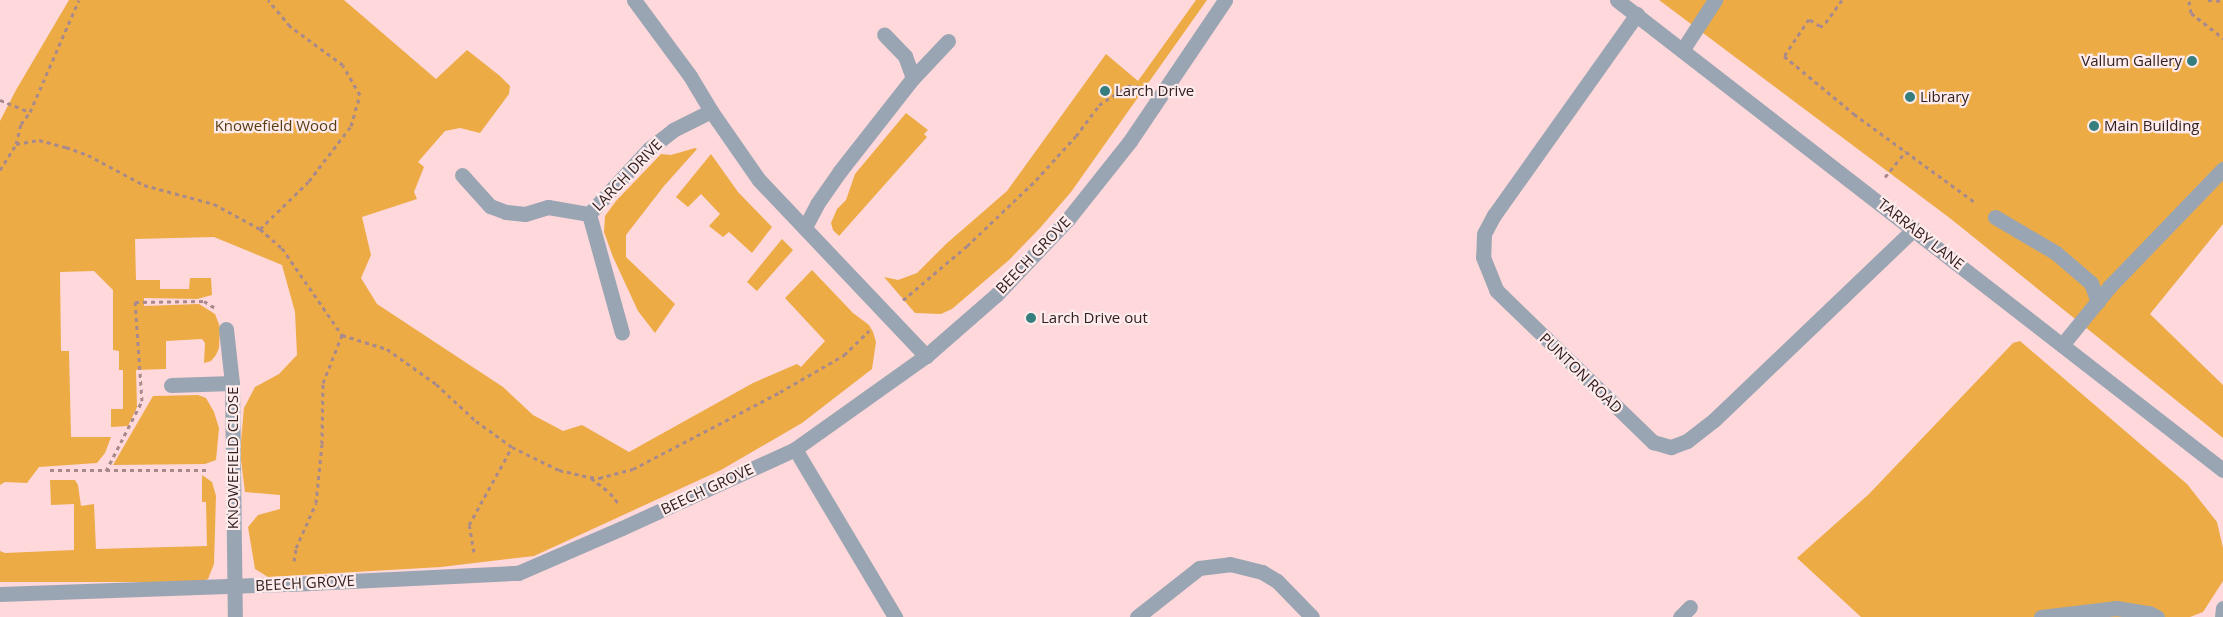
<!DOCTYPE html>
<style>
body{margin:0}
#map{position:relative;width:2223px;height:617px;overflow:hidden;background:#fed8da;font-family:"Open Sans",sans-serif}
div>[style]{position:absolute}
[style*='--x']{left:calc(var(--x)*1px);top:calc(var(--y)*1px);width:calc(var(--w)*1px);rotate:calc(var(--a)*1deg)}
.green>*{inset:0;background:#edab46}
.path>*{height:3px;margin-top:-1.5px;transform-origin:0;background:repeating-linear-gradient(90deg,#a88a8c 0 4px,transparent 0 8px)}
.minor>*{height:15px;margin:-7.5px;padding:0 7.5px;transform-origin:7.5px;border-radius:7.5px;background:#9aa5b3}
.dots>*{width:14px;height:14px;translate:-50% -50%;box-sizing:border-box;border:2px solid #feebeb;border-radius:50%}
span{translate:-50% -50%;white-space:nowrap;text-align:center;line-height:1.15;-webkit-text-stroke:4.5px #feebeb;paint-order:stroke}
.poi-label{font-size:15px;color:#322122}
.right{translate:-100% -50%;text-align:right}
.left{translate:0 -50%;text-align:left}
.park-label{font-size:15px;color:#573c12}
.street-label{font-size:15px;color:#322122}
</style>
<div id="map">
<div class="green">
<i style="clip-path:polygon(69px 0,344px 0,436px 79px,467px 50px,500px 76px,510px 86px,509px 94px,480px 133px,460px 128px,445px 131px,418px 162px,424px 167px,414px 192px,417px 199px,362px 217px,371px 255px,361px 278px,377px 304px,503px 387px,533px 415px,563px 431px,582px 425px,629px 452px,753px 383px,797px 364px,801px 367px,825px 341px,785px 298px,812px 270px,853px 313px,869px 325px,873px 332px,876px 342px,872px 369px,802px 423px,721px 470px,534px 556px,441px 567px,268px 577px,255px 569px,248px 527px,258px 515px,280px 509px,280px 495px,245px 492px,240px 452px,244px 408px,255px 387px,279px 374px,297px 355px,295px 312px,282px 265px,214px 237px,135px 239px,136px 280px,160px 280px,160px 289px,189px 289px,190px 278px,211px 278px,212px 295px,197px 299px,144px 298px,144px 306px,199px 304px,215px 314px,220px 327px,219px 348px,216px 355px,211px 361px,204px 363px,205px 343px,202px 339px,166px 341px,166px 369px,136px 370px,137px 407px,128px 426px,111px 427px,111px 409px,123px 409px,123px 370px,119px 370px,119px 351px,113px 350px,113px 290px,94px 271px,60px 272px,61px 351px,69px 351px,71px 437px,111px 437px,105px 453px,97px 463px,39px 467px,27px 483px,5px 482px,0 485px,0 121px,16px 90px)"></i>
<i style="clip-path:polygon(1196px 0,1207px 0,1071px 192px,1040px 228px,1009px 260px,952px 309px,941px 314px,915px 313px,884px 277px,898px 280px,917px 273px,946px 244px,1007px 191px,1106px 54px,1138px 81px)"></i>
<i style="clip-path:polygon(1659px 0,2223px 0,2223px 224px,2150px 314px,2223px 385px,2223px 438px,1951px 219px)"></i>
<i style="clip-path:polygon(906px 113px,928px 130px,924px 134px,927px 137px,839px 236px,833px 230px,831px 223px,837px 209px,846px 200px,855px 174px)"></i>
<i style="clip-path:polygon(695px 148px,697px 149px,664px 186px,626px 235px,626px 257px,675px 304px,655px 333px,638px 311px,613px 257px,604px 232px,605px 216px,616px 201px,661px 154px,671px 155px)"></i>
<i style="clip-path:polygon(711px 154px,738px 192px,772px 227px,752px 253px,729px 232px,723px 237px,709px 226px,720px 214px,701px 194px,688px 207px,676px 197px)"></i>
<i style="clip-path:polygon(782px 239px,793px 250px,757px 291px,747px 282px)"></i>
<i style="clip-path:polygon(2020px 341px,2187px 484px,2217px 522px,2223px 548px,2223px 581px,2203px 612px,2190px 617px,1861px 617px,1797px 558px,1869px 494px,2013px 343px)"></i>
<i style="clip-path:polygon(198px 395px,206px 398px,214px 412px,219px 428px,216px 460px,205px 464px,113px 465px,153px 396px)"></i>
<i style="clip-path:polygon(202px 475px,212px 482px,216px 496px,214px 564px,208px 579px,200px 582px,0 582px,0 551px,5px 553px,74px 550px,74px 504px,51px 505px,50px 480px,75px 480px,78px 485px,81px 506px,94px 504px,96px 549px,207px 546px,206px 502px,202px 502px)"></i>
</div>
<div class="path">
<i style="--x:1842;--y:0;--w:32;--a:126"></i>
<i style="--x:1823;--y:26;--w:3;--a:180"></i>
<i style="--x:1820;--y:26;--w:13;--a:-148"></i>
<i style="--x:1809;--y:19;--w:45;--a:124"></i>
<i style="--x:1784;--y:56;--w:91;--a:39.6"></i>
<i style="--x:1854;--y:114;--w:151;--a:36.1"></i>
<i style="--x:2208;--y:0;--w:15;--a:4"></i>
<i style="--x:2189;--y:1;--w:12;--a:81"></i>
<i style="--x:2191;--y:13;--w:41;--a:38"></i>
<i style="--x:0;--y:100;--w:31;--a:22"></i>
<i style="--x:16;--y:144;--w:21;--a:-76"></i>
<i style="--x:21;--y:124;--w:15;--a:-53"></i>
<i style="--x:30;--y:112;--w:122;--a:-66.4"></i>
<i style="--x:0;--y:170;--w:31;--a:-58"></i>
<i style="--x:16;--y:144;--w:23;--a:-10"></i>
<i style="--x:39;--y:140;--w:28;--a:15"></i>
<i style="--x:66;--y:147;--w:23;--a:20"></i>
<i style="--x:88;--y:155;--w:64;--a:28.2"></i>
<i style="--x:144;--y:185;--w:73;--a:15.2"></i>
<i style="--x:214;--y:204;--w:52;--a:28.5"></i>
<i style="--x:260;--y:229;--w:29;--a:41"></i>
<i style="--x:282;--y:248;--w:106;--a:55.4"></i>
<i style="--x:342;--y:335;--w:47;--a:17.3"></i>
<i style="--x:387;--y:349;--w:60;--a:35.5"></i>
<i style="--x:436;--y:384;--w:54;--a:42.8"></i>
<i style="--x:476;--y:421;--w:44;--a:35.8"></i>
<i style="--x:512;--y:447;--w:52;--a:26.1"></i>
<i style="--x:559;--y:470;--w:32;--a:13"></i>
<i style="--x:590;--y:477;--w:9;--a:6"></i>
<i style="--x:599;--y:478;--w:35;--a:-15"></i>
<i style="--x:633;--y:469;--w:166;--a:-27.6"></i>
<i style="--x:780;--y:392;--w:74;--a:-30"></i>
<i style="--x:844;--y:355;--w:35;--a:-44"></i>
<i style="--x:1885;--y:177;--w:33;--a:-51"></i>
<i style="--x:260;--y:229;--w:69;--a:-44.4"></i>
<i style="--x:309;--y:181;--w:69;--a:-52.6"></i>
<i style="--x:351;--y:126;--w:32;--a:-74"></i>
<i style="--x:360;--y:95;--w:34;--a:-120"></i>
<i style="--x:343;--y:65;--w:66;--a:-143.7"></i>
<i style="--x:290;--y:26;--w:34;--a:-130"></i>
<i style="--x:903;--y:300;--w:84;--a:-40.2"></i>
<i style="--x:967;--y:246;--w:95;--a:-43.7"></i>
<i style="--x:1036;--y:180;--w:59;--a:-47.7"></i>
<i style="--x:1076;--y:136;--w:39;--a:-53"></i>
<i style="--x:1099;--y:105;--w:35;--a:-33"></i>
<i style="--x:1128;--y:86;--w:10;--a:0"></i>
<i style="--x:50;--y:470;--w:160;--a:0"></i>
<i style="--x:106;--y:471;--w:79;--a:-62.8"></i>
<i style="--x:142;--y:401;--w:99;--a:-94"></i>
<i style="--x:135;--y:302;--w:69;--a:-0.8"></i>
<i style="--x:204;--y:301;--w:13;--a:32"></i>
<i style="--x:591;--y:478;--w:24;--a:38"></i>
<i style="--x:610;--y:493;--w:14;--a:51"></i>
<i style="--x:474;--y:552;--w:27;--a:-100"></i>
<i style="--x:469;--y:525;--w:89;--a:-61.1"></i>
<i style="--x:294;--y:561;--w:13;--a:-81"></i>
<i style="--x:296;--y:548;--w:49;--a:-66"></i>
<i style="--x:316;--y:503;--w:59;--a:-84.2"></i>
<i style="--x:322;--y:444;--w:61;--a:-89.1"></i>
<i style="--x:323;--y:383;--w:52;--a:-68.4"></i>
</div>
<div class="minor">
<i style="--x:634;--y:0;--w:94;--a:53.6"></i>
<i style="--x:690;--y:76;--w:41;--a:59"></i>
<i style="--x:711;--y:111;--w:84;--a:55.2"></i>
<i style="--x:759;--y:180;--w:243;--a:46.5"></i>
<i style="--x:1617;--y:0;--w:767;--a:37.8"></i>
<i style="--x:1637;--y:14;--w:247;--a:125.4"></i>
<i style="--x:1494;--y:215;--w:21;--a:118"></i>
<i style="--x:1484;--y:234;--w:23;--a:92"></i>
<i style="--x:1483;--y:257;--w:35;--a:68"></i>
<i style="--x:1496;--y:290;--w:219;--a:44.1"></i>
<i style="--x:1653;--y:442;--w:19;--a:16"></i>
<i style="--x:1671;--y:447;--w:17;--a:-21"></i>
<i style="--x:1687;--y:441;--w:34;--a:-38"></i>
<i style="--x:1714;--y:420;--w:277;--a:-43.7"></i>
<i style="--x:1683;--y:49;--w:59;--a:-56.9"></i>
<i style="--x:913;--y:78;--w:51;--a:-46.6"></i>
<i style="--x:462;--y:175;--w:42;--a:47.9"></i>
<i style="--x:490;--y:206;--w:17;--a:21"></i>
<i style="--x:506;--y:212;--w:19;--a:6"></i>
<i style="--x:525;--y:214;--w:24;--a:-17"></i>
<i style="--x:548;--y:207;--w:42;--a:9.7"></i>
<i style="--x:589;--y:214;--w:88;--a:-47.3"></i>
<i style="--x:649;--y:149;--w:31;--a:-38"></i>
<i style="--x:673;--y:130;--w:42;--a:-26.6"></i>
<i style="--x:589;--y:214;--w:123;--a:74.5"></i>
<i style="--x:1995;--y:217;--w:71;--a:30.5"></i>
<i style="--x:2056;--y:253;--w:46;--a:40.6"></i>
<i style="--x:2091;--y:283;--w:20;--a:70"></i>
<i style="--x:805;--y:227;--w:26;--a:-62"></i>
<i style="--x:817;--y:204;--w:40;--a:-55.1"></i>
<i style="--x:840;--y:171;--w:118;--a:-51.9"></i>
<i style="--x:913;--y:78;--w:23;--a:-110"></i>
<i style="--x:905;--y:56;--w:30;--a:-134"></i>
<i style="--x:226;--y:329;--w:54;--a:83.7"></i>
<i style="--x:232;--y:383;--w:234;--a:89.3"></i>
<i style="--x:2062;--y:345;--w:76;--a:-50.9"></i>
<i style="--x:2110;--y:286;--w:163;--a:-46"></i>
<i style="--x:171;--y:385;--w:61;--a:-1.9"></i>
<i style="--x:795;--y:449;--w:196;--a:59.2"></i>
<i style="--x:0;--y:594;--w:290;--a:-2"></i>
<i style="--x:290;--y:584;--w:228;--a:-2.8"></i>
<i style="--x:518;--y:573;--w:113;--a:-23.4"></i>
<i style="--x:622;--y:528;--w:190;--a:-24.5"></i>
<i style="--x:795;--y:449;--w:161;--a:-35.4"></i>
<i style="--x:926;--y:356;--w:93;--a:-41.1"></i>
<i style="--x:996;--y:295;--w:105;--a:-46.5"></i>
<i style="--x:1068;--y:219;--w:100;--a:-51.5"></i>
<i style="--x:1130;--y:141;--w:170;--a:-56"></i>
<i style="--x:1137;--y:617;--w:79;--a:-38.3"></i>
<i style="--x:1199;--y:568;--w:31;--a:-7"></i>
<i style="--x:1230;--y:564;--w:33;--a:14"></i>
<i style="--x:1262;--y:572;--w:17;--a:31"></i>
<i style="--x:1277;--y:581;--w:50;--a:45.8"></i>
<i style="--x:1680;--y:617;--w:14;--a:-45"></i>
<i style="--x:2041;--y:617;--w:76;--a:-6.8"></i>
<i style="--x:2116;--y:608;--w:33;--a:9"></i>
<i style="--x:2149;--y:613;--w:9;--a:27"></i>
<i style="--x:2222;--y:617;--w:9;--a:-84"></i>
</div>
<div class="dots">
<i style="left:2192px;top:61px;background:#357e7d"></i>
<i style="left:1105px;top:91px;background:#357e7d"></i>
<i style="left:1910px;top:97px;background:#357e7d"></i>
<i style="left:2094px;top:126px;background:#357e7d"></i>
<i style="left:1031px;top:318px;background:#357e7d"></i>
</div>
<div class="poi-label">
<span class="right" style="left:2182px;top:61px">Vallum Gallery</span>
<span class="left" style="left:1115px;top:91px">Larch Drive</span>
<span class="left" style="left:1920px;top:97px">Library</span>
<span class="left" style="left:2104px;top:126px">Main Building</span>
<span class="left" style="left:1041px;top:318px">Larch Drive out</span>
</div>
<div class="park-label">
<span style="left:276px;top:126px">Knowefield Wood</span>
</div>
<div class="street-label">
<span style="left:627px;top:175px;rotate:-46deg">LARCH DRIVE</span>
<span style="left:1921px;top:234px;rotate:38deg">TARRABY LANE</span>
<span style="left:1033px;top:255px;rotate:-46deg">BEECH GROVE</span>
<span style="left:1581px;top:373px;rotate:44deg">PUNTON ROAD</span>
<span style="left:233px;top:458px;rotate:-90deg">KNOWEFIELD CLOSE</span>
<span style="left:707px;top:489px;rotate:-25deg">BEECH GROVE</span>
<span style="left:305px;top:583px;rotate:-3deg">BEECH GROVE</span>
</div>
</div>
